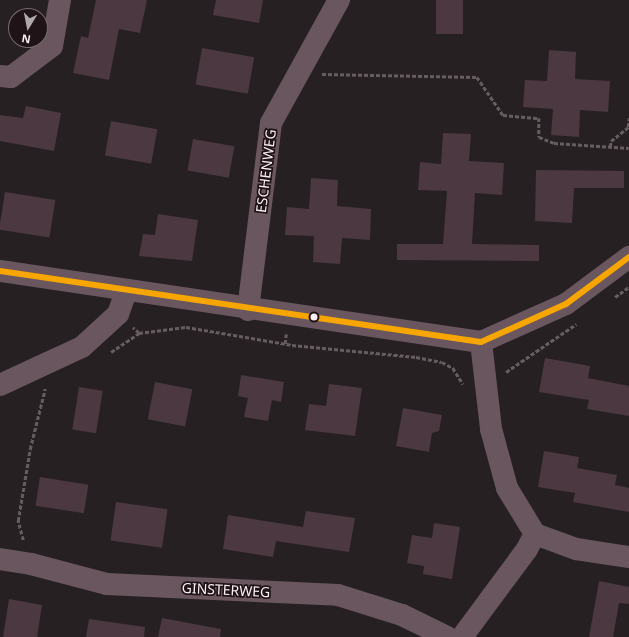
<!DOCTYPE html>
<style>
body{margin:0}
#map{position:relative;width:629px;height:637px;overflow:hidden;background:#262022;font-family:"Noto Sans",sans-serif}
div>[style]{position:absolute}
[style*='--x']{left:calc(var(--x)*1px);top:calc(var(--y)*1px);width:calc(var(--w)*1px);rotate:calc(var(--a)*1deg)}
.building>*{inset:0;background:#4b3840;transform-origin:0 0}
.path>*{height:2.5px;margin-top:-1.25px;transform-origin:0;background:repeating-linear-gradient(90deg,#675c60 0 4px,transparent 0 6px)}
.minor>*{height:22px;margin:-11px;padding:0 11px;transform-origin:11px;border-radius:11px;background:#69565e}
.bus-1>*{height:6px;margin:-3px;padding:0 3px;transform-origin:3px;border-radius:3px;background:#f7a600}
.dots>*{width:11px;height:11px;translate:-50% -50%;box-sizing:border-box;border:2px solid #201317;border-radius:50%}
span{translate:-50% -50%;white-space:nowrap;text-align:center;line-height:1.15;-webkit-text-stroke:3.5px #201317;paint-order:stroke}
.street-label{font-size:14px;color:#fbf1f4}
.north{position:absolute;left:8px;top:8px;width:40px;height:40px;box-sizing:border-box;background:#201317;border:1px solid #786c6f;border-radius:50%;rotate:190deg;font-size:11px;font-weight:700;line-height:16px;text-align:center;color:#fbf1f4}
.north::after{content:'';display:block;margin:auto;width:14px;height:18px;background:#b0a8aa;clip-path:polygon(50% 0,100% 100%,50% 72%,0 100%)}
</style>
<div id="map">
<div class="building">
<i style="clip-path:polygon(96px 0,147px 0,140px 33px,119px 29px,109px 80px,73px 73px,81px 36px,88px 38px)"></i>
<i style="clip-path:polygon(216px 0,263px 0,259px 23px,213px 15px)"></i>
<i style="left:436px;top:0;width:27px;height:34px"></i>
<i style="left:202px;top:48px;width:53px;height:37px;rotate:10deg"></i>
<i style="clip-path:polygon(549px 50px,576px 52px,575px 79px,610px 81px,608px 112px,580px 110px,579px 137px,551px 135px,553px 109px,523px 107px,525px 80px,547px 81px)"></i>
<i style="clip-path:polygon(26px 106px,61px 113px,54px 151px,0 141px,0 115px,23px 118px)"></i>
<i style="left:111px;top:121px;width:47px;height:35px;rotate:10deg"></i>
<i style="clip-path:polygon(443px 133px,471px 134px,469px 161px,504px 163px,502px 195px,475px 193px,472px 244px,539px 245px,539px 261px,397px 260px,397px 244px,443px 244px,447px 191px,418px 190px,420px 162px,441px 164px)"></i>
<i style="left:193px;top:139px;width:42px;height:32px;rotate:10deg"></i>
<i style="clip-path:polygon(536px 170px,624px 171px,624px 188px,574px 188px,572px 223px,535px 221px)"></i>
<i style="clip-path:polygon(311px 178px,338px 180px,337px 206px,371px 209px,370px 240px,342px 238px,340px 264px,313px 262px,314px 236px,285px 235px,287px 207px,309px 209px)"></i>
<i style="left:5px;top:192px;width:51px;height:38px;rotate:9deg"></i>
<i style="clip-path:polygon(158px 214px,198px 220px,192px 261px,139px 256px,143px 234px,155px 235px)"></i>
<i style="clip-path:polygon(545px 358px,590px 366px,588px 378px,629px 386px,629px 416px,587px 409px,589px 400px,539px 392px)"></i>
<i style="clip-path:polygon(241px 375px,284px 382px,281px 402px,272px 400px,268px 421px,244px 417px,248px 398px,238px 396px)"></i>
<i style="left:155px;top:382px;width:38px;height:38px;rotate:11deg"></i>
<i style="clip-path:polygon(329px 384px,362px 388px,355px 436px,305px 430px,309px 404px,326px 406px)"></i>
<i style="left:79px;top:387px;width:24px;height:43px;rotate:9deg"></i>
<i style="clip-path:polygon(403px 408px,442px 415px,439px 431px,432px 433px,429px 452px,396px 446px)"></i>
<i style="clip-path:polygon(544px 451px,579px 457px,577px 468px,617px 475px,615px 485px,629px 488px,629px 512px,573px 502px,575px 493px,538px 487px)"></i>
<i style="left:40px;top:477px;width:49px;height:29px;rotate:9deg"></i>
<i style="left:116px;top:502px;width:52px;height:39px;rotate:8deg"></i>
<i style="clip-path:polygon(306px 511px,355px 518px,349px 552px,276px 541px,273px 557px,223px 549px,228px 515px,303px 527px)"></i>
<i style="clip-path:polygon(434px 523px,460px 527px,452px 579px,423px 574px,424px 566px,407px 563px,412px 535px,432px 538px)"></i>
<i style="clip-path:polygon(599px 581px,629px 587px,629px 604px,619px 603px,613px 637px,589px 637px)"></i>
<i style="clip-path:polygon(9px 599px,42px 605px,37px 637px,3px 637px)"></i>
<i style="clip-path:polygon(162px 618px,221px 629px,220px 637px,158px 637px)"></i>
<i style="clip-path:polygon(89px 619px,145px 627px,144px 637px,86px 637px)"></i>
</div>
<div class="path">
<i style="--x:322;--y:74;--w:155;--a:1.1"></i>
<i style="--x:477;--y:77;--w:46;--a:55.6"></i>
<i style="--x:503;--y:115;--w:36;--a:5"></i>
<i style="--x:539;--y:118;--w:19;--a:90"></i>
<i style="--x:539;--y:137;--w:16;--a:22"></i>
<i style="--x:554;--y:143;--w:75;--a:3.8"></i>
<i style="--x:610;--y:147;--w:6;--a:-81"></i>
<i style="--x:611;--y:141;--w:22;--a:-39"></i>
<i style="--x:628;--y:127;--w:9;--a:-84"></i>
<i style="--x:615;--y:297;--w:17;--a:-36"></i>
<i style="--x:139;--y:333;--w:47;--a:-7.3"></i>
<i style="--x:186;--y:327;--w:108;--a:9.6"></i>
<i style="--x:292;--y:345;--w:125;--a:5.5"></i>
<i style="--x:416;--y:357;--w:26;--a:11"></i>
<i style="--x:442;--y:362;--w:13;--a:29"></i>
<i style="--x:453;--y:368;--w:19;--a:58"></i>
<i style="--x:285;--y:344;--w:10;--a:-84"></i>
<i style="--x:111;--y:352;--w:34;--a:-34"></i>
<i style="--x:139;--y:333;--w:8;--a:-140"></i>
<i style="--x:506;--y:372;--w:85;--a:-34.4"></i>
<i style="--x:23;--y:540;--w:20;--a:-105"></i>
<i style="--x:18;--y:521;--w:73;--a:-80.5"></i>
<i style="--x:30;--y:449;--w:62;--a:-76"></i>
</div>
<div class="minor">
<i style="--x:0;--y:76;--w:11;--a:5"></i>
<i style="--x:11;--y:77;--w:51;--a:-37.1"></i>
<i style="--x:52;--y:46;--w:47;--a:-80.1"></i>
<i style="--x:0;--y:271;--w:486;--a:8.4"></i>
<i style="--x:481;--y:342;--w:93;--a:-24.1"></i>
<i style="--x:566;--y:304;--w:79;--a:-36.7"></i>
<i style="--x:248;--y:310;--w:188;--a:-83"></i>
<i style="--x:271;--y:123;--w:141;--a:-61.1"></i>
<i style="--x:481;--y:342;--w:88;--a:83.4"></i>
<i style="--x:491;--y:429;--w:61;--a:74.8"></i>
<i style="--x:507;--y:488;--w:54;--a:58.7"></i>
<i style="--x:535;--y:534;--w:44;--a:20.1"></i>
<i style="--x:576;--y:549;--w:54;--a:8.6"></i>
<i style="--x:0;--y:385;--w:90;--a:-24.9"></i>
<i style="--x:82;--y:347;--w:49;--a:-42.5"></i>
<i style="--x:118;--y:314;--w:23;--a:-70"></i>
<i style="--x:0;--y:559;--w:31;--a:9"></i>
<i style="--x:31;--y:564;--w:79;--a:14.7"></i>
<i style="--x:107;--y:584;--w:231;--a:2.7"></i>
<i style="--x:338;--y:595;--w:67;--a:17.4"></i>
<i style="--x:402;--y:615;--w:50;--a:26.1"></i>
<i style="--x:462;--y:637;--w:109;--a:-53.5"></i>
<i style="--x:527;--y:549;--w:17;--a:-62"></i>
</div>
<div class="bus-1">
<i style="--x:0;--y:271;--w:486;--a:8.4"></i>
<i style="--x:481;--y:342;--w:93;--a:-24.1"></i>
<i style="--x:566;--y:304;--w:79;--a:-36.7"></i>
</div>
<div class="dots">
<i style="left:314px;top:317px;background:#fbf1f4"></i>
</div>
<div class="street-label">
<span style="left:266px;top:171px;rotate:-83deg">ESCHENWEG</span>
<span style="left:226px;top:590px;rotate:3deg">GINSTERWEG</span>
</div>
<div class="north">N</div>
</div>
